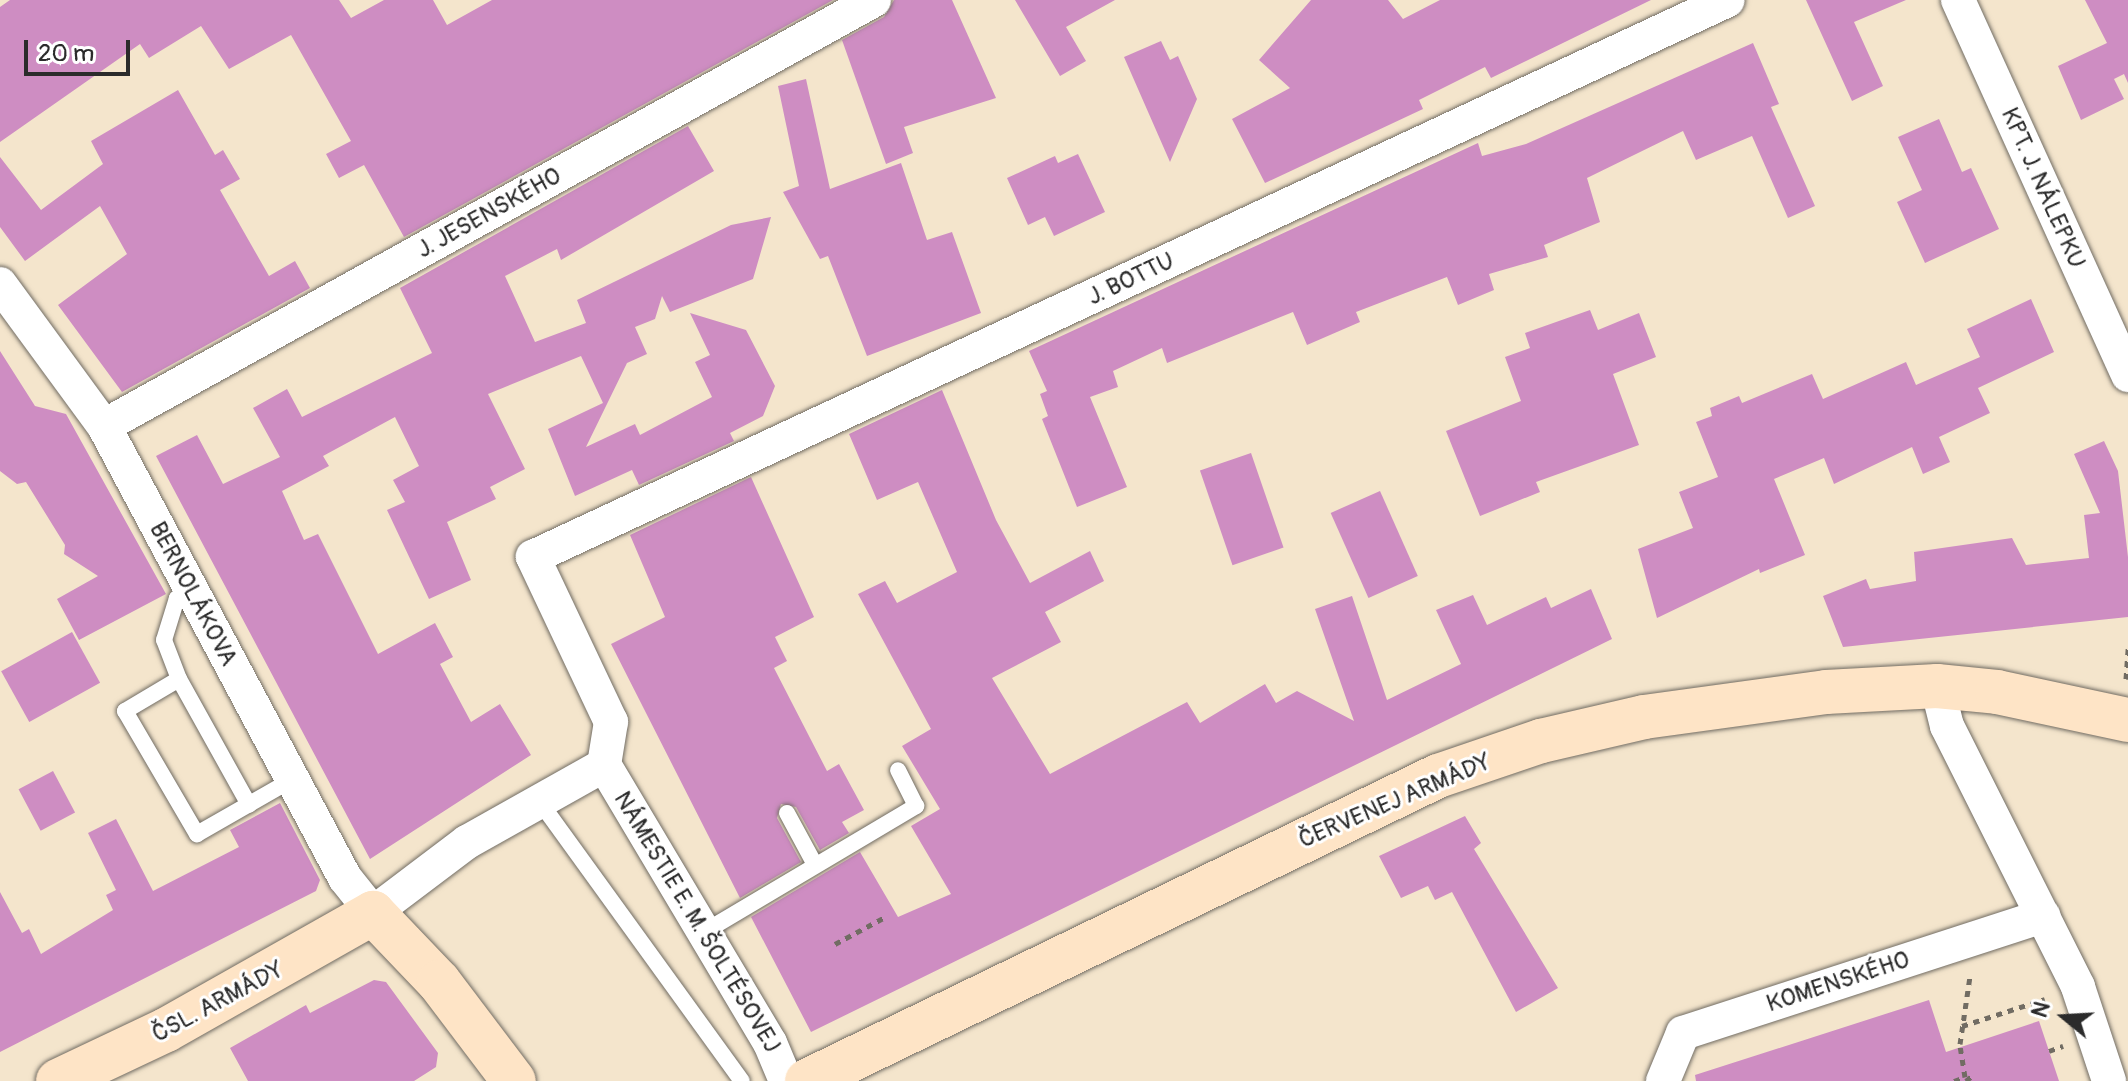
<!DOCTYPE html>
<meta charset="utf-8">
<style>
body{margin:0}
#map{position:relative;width:2128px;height:1081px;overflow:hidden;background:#f4e5cc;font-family:Pangolin,sans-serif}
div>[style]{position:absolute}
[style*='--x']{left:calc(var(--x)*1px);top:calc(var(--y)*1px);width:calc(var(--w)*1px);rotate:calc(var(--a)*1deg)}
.building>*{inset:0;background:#ce8dc2;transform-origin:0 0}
.path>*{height:5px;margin-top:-2.5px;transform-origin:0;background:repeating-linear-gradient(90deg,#716c63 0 6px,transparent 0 12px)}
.roads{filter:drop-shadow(0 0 2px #716c63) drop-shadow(0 0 2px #716c63)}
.lane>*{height:16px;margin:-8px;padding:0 8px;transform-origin:8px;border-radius:8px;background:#fff}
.street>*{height:34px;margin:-17px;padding:0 17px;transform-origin:17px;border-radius:17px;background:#fff}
.secondary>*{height:44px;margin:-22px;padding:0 22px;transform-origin:22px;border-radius:22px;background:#fee4c6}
span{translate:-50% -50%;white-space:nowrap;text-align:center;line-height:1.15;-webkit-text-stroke:6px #fff;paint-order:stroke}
.street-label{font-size:24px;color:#2b2b2b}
.north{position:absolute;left:2024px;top:977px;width:80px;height:80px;-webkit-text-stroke:6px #fff;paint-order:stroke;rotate:288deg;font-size:22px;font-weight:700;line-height:32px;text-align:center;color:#2b2b2b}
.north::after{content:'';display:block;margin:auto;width:28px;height:36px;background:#2b2b2b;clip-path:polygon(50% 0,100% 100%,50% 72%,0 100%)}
.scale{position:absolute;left:24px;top:40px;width:106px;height:36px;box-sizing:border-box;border:4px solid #2b2b2b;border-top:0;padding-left:10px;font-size:24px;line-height:28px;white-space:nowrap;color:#2b2b2b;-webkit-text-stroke:6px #fff;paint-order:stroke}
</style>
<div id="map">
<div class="building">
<i style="clip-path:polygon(10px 0,339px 0,351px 18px,384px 0,433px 0,447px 25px,492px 0,833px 0,404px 237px,364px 165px,339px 178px,326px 154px,351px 141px,291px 35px,229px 69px,201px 26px,149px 58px,140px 44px,0 142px,0 7px)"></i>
<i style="clip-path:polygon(894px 0,952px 0,996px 98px,904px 127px,913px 153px,886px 164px,842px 40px,884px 17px)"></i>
<i style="clip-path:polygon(1015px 0,1115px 0,1066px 27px,1086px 61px,1060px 76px)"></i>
<i style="clip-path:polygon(1311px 0,1388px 0,1403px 19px,1440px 0,1651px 0,1491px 78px,1485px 67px,1419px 100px,1423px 109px,1265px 183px,1232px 119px,1290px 88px,1259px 60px)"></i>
<i style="clip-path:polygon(1806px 0,1906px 0,1854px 22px,1883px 86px,1852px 101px)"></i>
<i style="clip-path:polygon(2085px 0,2128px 0,2128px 83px,2124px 74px,2114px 79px,2124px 99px,2081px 120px,2058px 66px,2107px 43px)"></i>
<i style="clip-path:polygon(1161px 41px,1170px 60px,1178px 56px,1197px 99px,1170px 162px,1124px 57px)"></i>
<i style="clip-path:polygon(1753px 43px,1779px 104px,1771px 107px,1815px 206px,1788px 218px,1752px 136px,1696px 160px,1683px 131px,1587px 178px,1600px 222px,1544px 245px,1548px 257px,1489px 274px,1494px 290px,1458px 305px,1447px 277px,1356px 312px,1360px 322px,1307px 345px,1293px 312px,1167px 363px,1162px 348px,1113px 371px,1118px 387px,1090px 397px,1127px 487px,1077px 507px,1042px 419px,1048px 416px,1040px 394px,1047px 391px,1029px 351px,1478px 143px,1482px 156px,1526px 144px)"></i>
<i style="clip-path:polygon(806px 79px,830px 189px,901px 163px,927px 240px,952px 232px,981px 313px,867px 356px,828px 256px,820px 259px,783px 192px,799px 186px,778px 86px)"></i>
<i style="clip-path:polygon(178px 90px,215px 155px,223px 150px,240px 179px,220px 190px,269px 276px,295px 261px,310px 288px,122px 392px,58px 305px,127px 254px,100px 206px,25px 261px,0 227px,0 157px,41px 210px,103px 164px,91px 141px)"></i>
<i style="clip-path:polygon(1939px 119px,1962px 172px,1971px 168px,1999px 229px,1925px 263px,1897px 202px,1922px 190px,1898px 137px)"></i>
<i style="clip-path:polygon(688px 126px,714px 171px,561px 260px,557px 249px,505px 276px,535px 342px,586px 323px,577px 300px,731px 225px,771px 217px,753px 279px,670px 312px,662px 296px,655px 319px,635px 327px,647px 354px,627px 363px,586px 447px,635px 424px,640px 435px,712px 397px,695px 362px,710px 355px,690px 313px,746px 330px,775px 386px,763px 416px,730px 433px,734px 441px,639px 485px,632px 470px,575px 496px,548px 429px,603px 403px,581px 356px,488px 394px,525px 469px,490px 487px,496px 499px,447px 522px,471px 580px,429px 599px,387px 510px,405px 502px,393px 480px,419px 466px,395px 417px,323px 456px,329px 466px,282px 491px,304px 540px,318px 534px,378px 654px,435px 623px,453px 657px,440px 664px,471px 722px,500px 704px,531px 755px,370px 859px,156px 456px,197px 435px,223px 484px,280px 457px,253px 408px,287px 389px,302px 417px,432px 353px,400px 288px)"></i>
<i style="clip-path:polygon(1078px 154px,1105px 212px,1054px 236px,1045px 217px,1028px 225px,1007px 178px,1055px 156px,1058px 163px)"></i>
<i style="clip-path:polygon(2031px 299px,2054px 352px,1978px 388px,1990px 413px,1939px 437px,1950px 462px,1923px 474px,1912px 447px,1834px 484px,1824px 458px,1774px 479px,1805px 555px,1760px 573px,1759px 569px,1657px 618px,1638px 549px,1693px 528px,1679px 492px,1718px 477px,1696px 422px,1712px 416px,1710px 408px,1739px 396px,1742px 403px,1812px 374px,1823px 399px,1906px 362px,1916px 385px,1980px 357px,1967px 329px)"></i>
<i style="clip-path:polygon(1590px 310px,1598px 330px,1639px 313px,1656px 357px,1613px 374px,1639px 445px,1536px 482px,1540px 492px,1480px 516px,1446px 431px,1521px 401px,1505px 357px,1530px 348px,1525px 333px)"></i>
<i style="clip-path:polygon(0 351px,35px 406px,66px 414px,166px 594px,79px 640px,57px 599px,98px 576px,64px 554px,65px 545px,26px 482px,17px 484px,0 471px)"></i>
<i style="clip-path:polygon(942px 390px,996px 520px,1030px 583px,1090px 551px,1104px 581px,1045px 612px,1061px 642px,992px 678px,1050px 774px,1187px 702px,1200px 723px,1265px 684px,1276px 703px,1297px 691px,1354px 721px,1315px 609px,1352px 596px,1387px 700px,1461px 664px,1436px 610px,1473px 595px,1487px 625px,1546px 597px,1551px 608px,1591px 589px,1612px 639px,811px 1032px,751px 917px,860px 852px,898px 917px,951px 894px,911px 826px,940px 809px,902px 746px,931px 729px,858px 594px,885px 581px,897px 603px,957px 572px,918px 482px,877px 500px,849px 434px)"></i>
<i style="clip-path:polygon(2104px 441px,2118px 471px,2128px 557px,2128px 617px,1843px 647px,1823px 596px,1866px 579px,1870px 589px,1916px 581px,1914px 552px,2012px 538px,2026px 565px,2089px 558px,2084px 515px,2100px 513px,2074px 454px)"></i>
<i style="left:1251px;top:453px;width:100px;height:54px;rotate:71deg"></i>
<i style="clip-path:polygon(751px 477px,814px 617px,775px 637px,787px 661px,774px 668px,827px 771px,839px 764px,864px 810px,842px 822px,849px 833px,820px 850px,796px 807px,781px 804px,777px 818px,801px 862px,740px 898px,611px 644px,665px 617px,630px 535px)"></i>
<i style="left:1380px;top:491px;width:93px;height:54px;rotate:66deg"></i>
<i style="left:72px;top:632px;width:58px;height:81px;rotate:61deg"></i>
<i style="left:53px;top:771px;width:47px;height:39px;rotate:62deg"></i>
<i style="clip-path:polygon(280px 803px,320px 880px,316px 891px,0 1052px,0 892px,22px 933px,29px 929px,41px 954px,113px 910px,106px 895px,116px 890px,88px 833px,116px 819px,153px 891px,239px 847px,230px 830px)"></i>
<i style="clip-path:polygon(1465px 816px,1481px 843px,1474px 849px,1558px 988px,1516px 1012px,1452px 892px,1435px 900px,1428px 886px,1401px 898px,1379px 856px)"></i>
<i style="clip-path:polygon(374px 980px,386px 982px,438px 1053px,436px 1067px,414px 1081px,248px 1081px,230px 1048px,306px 1005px,310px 1013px)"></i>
<i style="clip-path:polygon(1929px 1000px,1946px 1052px,2039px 1021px,2059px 1081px,1696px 1081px,1695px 1075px)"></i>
</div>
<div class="path">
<i style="--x:2126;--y:679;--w:31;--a:-86"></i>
<i style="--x:835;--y:944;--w:59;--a:-28.3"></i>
<i style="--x:1962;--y:1026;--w:87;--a:-18"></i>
<i style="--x:2049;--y:1051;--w:15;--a:-20"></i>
<i style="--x:1954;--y:1081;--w:12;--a:-20"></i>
<i style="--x:1965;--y:1077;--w:33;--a:-99"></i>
<i style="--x:1960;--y:1044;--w:69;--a:-81.6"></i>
<i style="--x:1966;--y:1081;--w:11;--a:-41"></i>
</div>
<div class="roads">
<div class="lane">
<i style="--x:191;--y:591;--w:16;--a:153"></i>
<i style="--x:177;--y:598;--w:44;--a:107.2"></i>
<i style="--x:164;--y:640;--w:42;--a:69"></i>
<i style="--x:179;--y:679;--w:144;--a:60.9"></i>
<i style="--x:179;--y:679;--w:63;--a:149.3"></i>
<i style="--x:125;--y:711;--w:143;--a:59.7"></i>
<i style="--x:197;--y:834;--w:111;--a:-29.8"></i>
<i style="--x:537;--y:798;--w:349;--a:54.1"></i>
<i style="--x:787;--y:813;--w:57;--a:61.6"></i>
<i style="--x:704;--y:932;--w:247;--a:-30.7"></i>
<i style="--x:916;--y:806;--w:40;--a:-116.6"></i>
</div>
<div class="street">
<i style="--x:1958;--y:0;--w:412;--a:65.6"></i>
<i style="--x:0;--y:284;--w:176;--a:53.8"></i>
<i style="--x:104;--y:426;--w:512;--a:61.93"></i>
<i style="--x:345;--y:878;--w:45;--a:51.3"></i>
<i style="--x:373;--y:913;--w:118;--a:-37.1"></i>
<i style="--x:467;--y:842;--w:157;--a:-29.3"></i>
<i style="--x:104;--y:426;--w:880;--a:-28.95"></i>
<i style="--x:1937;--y:686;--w:41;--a:76"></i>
<i style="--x:1947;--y:726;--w:292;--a:63.3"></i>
<i style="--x:2078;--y:987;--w:99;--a:71.7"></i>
<i style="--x:786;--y:1081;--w:41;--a:-112.8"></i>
<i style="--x:770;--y:1043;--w:324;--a:-120.8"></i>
<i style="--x:604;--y:765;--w:44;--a:-80.8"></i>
<i style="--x:611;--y:722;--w:183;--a:-115.3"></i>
<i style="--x:533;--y:557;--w:1318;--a:-24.99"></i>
<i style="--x:1663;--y:1081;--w:52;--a:-67.4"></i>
<i style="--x:1683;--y:1033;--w:379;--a:-18"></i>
</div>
<div class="secondary">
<i style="--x:58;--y:1081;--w:119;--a:-25.3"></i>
<i style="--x:166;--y:1030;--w:238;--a:-29.5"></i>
<i style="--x:373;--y:913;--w:95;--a:46.3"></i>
<i style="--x:439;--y:982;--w:124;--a:52.9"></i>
<i style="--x:807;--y:1081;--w:701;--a:-25.8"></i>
<i style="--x:1438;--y:776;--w:109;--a:-18.8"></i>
<i style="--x:1541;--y:741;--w:106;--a:-13.1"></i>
<i style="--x:1644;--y:717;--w:184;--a:-7.8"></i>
<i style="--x:1826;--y:692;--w:111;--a:-3.1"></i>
<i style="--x:1937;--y:686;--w:60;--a:5.7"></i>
<i style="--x:1997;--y:692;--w:134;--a:12.1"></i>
</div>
</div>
<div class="street-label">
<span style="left:2043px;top:188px;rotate:66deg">KPT. J. NÁLEPKU</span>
<span style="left:489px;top:213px;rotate:-29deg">J. JESENSKÉHO</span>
<span style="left:1131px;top:279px;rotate:-25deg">J. BOTTU</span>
<span style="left:193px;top:594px;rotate:62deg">BERNOLÁKOVA</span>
<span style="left:1395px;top:801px;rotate:-23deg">ČERVENEJ ARMÁDY</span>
<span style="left:697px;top:922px;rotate:59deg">NÁMESTIE E. M. ŠOLTÉSOVEJ</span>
<span style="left:1838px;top:982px;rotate:-18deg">KOMENSKÉHO</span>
<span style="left:218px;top:1002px;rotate:-28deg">ČSL. ARMÁDY</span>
</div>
<div class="north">N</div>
<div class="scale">20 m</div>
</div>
